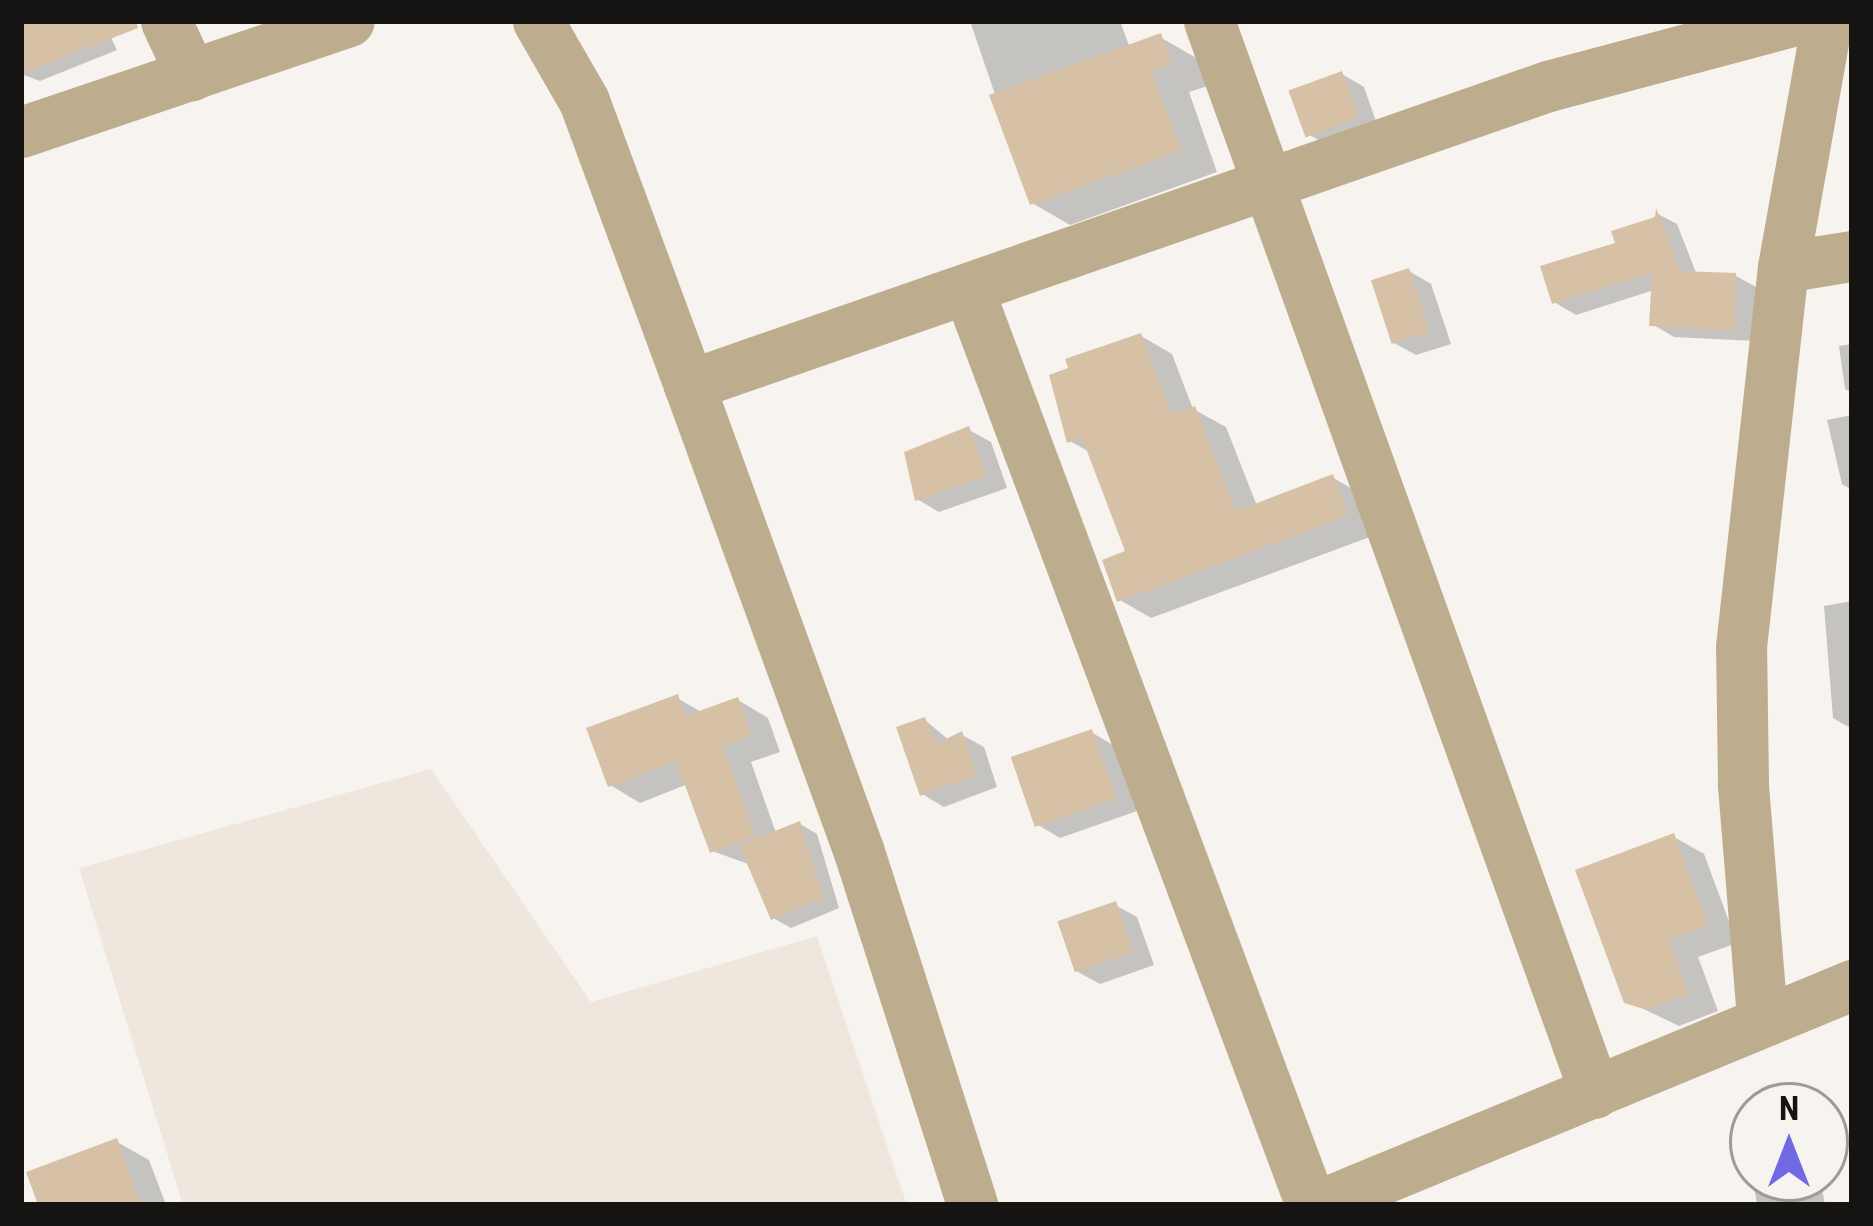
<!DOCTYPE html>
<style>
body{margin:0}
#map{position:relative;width:1873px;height:1226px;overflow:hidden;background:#f7f4f0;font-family:"Roboto Condensed",sans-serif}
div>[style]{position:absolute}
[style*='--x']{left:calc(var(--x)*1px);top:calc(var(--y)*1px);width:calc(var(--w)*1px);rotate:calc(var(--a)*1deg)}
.built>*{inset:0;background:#efe7dd}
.shadow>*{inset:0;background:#0003}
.building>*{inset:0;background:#d7c1a6;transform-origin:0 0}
.minor>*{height:51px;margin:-25.5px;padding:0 25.5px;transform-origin:25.5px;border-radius:25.5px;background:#beac8e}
span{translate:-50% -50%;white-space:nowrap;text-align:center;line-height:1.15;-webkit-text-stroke:12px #f7f4f0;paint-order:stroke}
.frame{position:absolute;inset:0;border:24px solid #151412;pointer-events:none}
.north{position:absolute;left:1729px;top:1082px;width:120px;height:120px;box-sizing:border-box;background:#f7f4f0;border:3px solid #9d9a97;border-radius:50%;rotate:0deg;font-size:33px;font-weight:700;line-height:48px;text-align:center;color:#151412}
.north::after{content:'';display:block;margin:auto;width:42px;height:54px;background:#6f6ae4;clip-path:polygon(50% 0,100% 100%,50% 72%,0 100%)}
</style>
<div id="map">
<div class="built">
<i style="clip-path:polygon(431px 769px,591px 1002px,817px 936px,907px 1205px,183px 1205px,79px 868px)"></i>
</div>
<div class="shadow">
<i style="clip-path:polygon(21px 21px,103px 21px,117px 50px,40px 81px,21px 74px)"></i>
<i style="clip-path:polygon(970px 21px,1120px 21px,1130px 48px,1160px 37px,1198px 59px,1208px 86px,1189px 92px,1217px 172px,1070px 225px,1032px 203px)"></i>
<i style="clip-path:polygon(1342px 74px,1364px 87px,1379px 130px,1330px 147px,1308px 134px)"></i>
<i style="clip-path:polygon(1658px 214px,1677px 224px,1697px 275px,1736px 276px,1758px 288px,1756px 341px,1674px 337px,1652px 324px,1654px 290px,1576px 315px,1554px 302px)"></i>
<i style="clip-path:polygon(1409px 271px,1431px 284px,1451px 344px,1416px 355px,1394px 343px)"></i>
<i style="clip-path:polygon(1141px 336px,1172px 354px,1193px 409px,1226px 427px,1257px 506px,1332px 477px,1364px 496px,1378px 534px,1151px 618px,1120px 600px,1129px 553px,1091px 453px,1070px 441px)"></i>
<i style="clip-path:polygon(1852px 344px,1852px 393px,1845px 389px,1839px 346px)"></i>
<i style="clip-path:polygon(1852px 415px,1852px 490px,1842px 484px,1827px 420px)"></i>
<i style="clip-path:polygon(969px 430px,991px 442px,1007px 488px,939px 512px,917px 499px)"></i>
<i style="clip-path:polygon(1852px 601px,1852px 729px,1833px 718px,1824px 606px)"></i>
<i style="clip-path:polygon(677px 698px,703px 713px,738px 700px,768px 718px,780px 752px,751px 762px,776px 833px,800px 824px,817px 834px,839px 908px,791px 928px,773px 918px,751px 865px,712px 851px,688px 784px,640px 803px,610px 785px)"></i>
<i style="clip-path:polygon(925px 720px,950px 741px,962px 735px,984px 747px,997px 787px,944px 807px,922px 794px)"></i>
<i style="clip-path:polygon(1091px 732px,1113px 745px,1137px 811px,1060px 838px,1038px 825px)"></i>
<i style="clip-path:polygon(1674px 837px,1704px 854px,1737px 943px,1698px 957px,1718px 1011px,1679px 1026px,1627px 1001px)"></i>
<i style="clip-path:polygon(1115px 905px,1137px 917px,1154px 965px,1100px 984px,1078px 972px)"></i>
<i style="clip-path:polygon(117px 1142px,149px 1160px,166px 1205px,41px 1205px)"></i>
<i style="clip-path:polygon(1751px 1167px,1753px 1178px,1820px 1178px,1825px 1205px,1757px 1205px)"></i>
</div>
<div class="building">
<i style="clip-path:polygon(21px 21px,136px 21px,138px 28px,21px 74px)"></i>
<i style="clip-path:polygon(1161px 33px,1172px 64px,1152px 71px,1181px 151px,1030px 205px,989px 95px)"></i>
<i style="left:1342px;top:71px;width:50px;height:57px;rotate:70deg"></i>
<i style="clip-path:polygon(1656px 208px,1680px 271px,1736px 273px,1734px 331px,1649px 326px,1652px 273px,1552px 304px,1540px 266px,1615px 243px,1611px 231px,1655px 217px)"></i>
<i style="left:1409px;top:268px;width:67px;height:40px;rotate:72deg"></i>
<i style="clip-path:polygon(1141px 333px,1171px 413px,1195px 406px,1236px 511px,1333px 474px,1348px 516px,1117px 602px,1102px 560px,1125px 551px,1082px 438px,1067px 443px,1049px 375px,1068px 368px,1065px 359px)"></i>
<i style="clip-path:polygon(969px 426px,987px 476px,915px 501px,904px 452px)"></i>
<i style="clip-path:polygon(678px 694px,685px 716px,738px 697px,751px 735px,723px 745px,755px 836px,710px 853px,676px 761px,608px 787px,586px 728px)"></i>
<i style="clip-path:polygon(925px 717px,936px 744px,962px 731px,977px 775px,920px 796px,896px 727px)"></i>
<i style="left:1092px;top:729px;width:74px;height:86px;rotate:71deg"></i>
<i style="clip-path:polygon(800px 821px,823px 898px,771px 920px,739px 845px)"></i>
<i style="clip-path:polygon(1674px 833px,1708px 926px,1669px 940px,1689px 994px,1647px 1010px,1624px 1003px,1575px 870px)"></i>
<i style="left:1116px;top:901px;width:54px;height:62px;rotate:71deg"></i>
<i style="clip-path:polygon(117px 1138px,141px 1205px,38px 1205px,26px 1172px)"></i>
</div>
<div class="minor">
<i style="--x:166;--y:21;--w:60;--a:65.2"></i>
<i style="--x:538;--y:21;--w:92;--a:60.1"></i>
<i style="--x:584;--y:101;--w:303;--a:69.7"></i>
<i style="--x:689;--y:385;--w:497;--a:70"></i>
<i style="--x:859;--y:852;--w:371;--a:72.2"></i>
<i style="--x:1209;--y:21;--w:1139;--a:70.2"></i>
<i style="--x:21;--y:132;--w:346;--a:-18.7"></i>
<i style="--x:1783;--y:267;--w:70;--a:-9.1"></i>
<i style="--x:970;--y:294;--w:973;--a:69.48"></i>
<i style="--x:689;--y:385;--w:910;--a:-19.19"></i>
<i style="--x:1548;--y:86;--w:253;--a:-14.9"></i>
<i style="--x:1762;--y:1017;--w:234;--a:-94.7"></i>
<i style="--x:1743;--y:784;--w:137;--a:-90.8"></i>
<i style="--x:1741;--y:647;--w:382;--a:-83.7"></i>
<i style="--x:1783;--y:267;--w:250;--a:-79.9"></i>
<i style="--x:1319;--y:1205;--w:577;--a:-22.43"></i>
</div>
<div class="frame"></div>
<div class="north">N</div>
</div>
